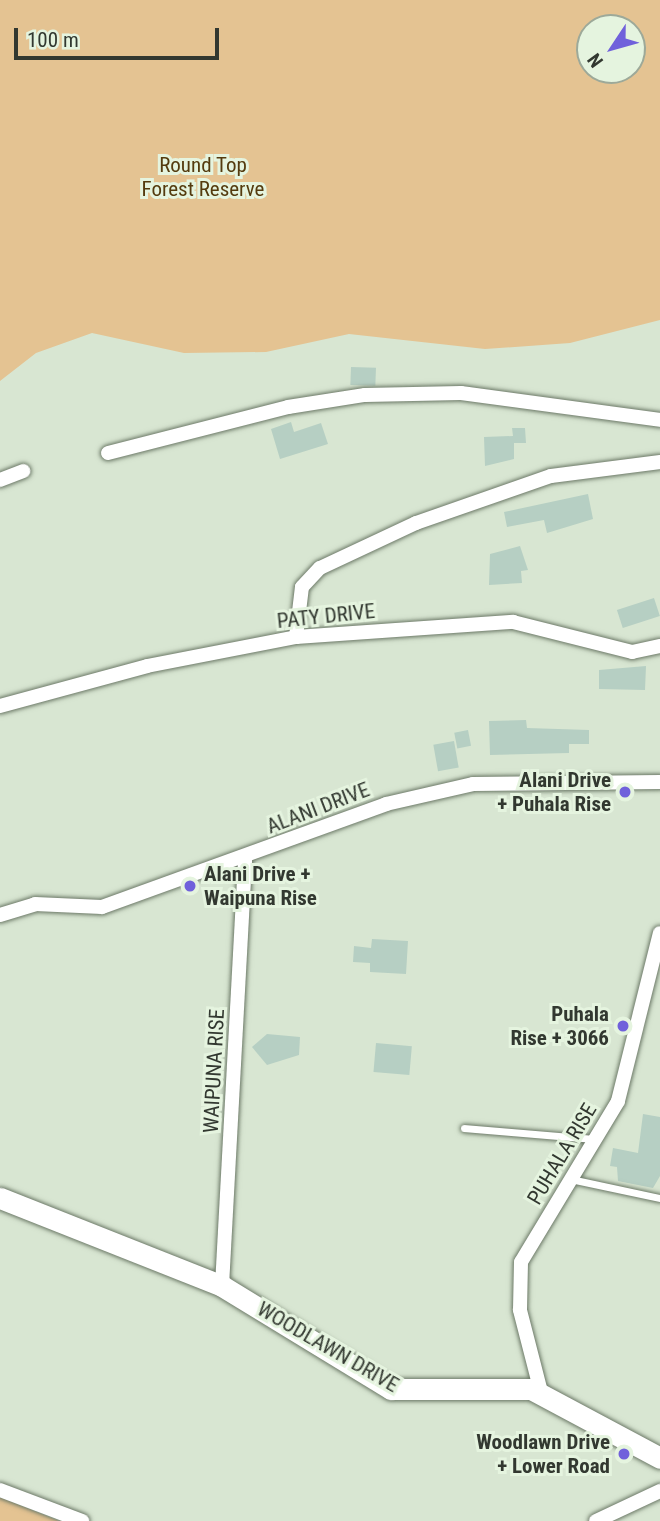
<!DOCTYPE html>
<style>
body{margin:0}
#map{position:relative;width:660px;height:1521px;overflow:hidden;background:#d8e6d2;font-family:"Roboto Condensed",sans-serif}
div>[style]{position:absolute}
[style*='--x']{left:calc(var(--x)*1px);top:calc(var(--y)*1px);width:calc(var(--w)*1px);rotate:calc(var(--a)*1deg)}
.green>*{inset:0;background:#e4c392}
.building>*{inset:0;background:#b6cfc3;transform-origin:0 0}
.roads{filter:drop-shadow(0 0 2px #6c7967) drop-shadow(0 0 2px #6c7967)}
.lane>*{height:7px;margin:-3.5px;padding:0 3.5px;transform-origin:3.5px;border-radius:3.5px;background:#fff}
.street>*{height:14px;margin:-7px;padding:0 7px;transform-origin:7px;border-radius:7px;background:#fff}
.secondary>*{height:21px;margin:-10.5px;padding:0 10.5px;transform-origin:10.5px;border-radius:10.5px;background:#fff}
.dots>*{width:19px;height:19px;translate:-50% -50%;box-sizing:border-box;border:4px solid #e5f4df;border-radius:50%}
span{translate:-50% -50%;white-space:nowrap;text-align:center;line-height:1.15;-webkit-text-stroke:6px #e5f4df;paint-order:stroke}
.park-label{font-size:21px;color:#543b0e}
.street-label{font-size:21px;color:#323830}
.poi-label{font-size:21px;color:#323830;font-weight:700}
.right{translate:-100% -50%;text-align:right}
.left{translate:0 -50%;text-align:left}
.north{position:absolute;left:576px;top:14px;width:70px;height:70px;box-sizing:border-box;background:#e5f4df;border:2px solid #9da999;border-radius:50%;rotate:234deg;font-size:19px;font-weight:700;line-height:28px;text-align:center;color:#323830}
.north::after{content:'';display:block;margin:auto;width:24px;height:32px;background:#7061db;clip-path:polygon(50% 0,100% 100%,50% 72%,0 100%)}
.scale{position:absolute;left:14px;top:28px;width:205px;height:32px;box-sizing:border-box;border:4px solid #323830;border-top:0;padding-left:9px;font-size:21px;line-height:24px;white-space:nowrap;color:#323830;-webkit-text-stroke:5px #e5f4df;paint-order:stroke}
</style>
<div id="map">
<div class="green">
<i style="clip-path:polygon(evenodd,0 0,660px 0,660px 320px,570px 343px,485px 349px,349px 334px,266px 352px,184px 353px,92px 333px,36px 353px,0 381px,0 0,632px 28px,632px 70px,590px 70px,590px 28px,632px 28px)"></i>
<i style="clip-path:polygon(0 1498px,2px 1498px,59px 1521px,0 1521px)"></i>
</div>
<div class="building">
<i style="left:351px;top:367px;width:25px;height:18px;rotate:2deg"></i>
<i style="clip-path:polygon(291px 422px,294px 432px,321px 423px,328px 444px,280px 459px,271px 429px)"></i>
<i style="clip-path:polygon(512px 428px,525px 428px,526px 443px,514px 443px,514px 459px,485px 466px,484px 437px,513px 436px)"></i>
<i style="clip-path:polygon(588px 494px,593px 519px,547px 533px,544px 520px,507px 527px,504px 512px)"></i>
<i style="clip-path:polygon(520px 546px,528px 570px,521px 571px,522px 583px,489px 585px,490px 554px)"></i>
<i style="left:654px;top:598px;width:19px;height:39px;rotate:72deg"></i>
<i style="clip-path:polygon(646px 666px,645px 690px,599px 689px,599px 670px)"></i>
<i style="clip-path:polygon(526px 720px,527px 728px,589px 730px,589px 744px,569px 744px,569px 753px,490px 755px,489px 721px)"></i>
<i style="left:468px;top:730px;width:16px;height:14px;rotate:79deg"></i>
<i style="left:454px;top:741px;width:27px;height:21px;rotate:80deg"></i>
<i style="clip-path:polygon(372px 939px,408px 941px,406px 974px,370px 972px,370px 963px,353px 962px,354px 946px,371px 948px)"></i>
<i style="clip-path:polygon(267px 1034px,300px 1037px,299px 1055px,267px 1065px,252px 1047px)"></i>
<i style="left:376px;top:1043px;width:36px;height:29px;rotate:5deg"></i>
<i style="clip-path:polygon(643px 1114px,660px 1117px,660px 1176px,653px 1188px,618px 1181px,617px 1167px,610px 1166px,613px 1148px,638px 1153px)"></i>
</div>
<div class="roads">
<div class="lane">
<i style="--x:464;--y:1128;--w:130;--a:4.8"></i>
<i style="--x:575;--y:1180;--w:87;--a:12"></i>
</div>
<div class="street">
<i style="--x:108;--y:453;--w:186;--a:-14.3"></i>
<i style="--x:288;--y:407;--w:78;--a:-8.9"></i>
<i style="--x:365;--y:395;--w:96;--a:-1.2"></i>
<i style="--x:461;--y:393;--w:201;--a:7.7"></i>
<i style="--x:0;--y:480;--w:25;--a:-21"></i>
<i style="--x:296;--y:637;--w:50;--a:-83.2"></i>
<i style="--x:302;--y:587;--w:26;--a:-47"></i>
<i style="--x:320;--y:568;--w:106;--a:-25.1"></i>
<i style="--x:416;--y:523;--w:143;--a:-19.2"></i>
<i style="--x:551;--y:476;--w:110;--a:-7.3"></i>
<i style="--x:0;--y:706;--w:152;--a:-15.2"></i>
<i style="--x:147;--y:666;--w:152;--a:-11"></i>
<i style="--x:296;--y:637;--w:218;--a:-4"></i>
<i style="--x:513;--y:622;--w:123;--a:14.1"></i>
<i style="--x:632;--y:652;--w:29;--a:-12"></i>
<i style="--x:0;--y:915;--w:37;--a:-17"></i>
<i style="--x:35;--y:904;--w:67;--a:2.6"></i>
<i style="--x:102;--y:907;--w:302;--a:-19.9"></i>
<i style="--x:386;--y:804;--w:89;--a:-12.9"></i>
<i style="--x:473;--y:784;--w:187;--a:-0.6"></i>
<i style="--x:222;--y:1286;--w:429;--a:-86.9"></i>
<i style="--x:541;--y:1392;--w:85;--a:-104.4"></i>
<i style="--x:520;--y:1310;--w:48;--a:-88.8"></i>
<i style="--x:521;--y:1262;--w:188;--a:-58.9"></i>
<i style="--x:618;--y:1101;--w:173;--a:-76"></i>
<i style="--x:0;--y:1490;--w:88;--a:20.7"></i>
<i style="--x:596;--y:1521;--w:71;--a:-25.1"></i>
</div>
<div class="secondary">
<i style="--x:0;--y:1198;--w:239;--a:21.6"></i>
<i style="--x:222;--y:1286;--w:198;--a:31.4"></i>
<i style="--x:391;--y:1389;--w:140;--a:0"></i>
<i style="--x:531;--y:1389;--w:146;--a:28.1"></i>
</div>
</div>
<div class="dots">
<i style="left:625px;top:792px;background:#7061db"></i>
<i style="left:190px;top:886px;background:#7061db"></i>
<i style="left:623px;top:1026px;background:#7061db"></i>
<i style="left:624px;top:1454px;background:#7061db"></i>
</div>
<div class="park-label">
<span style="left:203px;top:177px">Round Top<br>Forest Reserve</span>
</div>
<div class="street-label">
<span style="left:326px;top:616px;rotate:-6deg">PATY DRIVE</span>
<span style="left:318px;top:808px;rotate:-21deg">ALANI DRIVE</span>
<span style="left:214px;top:1071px;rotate:-87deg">WAIPUNA RISE</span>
<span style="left:562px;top:1154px;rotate:-59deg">PUHALA RISE</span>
<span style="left:328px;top:1347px;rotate:30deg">WOODLAWN DRIVE</span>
</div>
<div class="poi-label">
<span class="right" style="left:611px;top:792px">Alani Drive<br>+ Puhala Rise</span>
<span class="left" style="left:204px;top:886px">Alani Drive +<br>Waipuna Rise</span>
<span class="right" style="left:609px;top:1026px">Puhala<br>Rise + 3066</span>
<span class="right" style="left:610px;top:1454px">Woodlawn Drive<br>+ Lower Road</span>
</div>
<div class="north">N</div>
<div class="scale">100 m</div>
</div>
